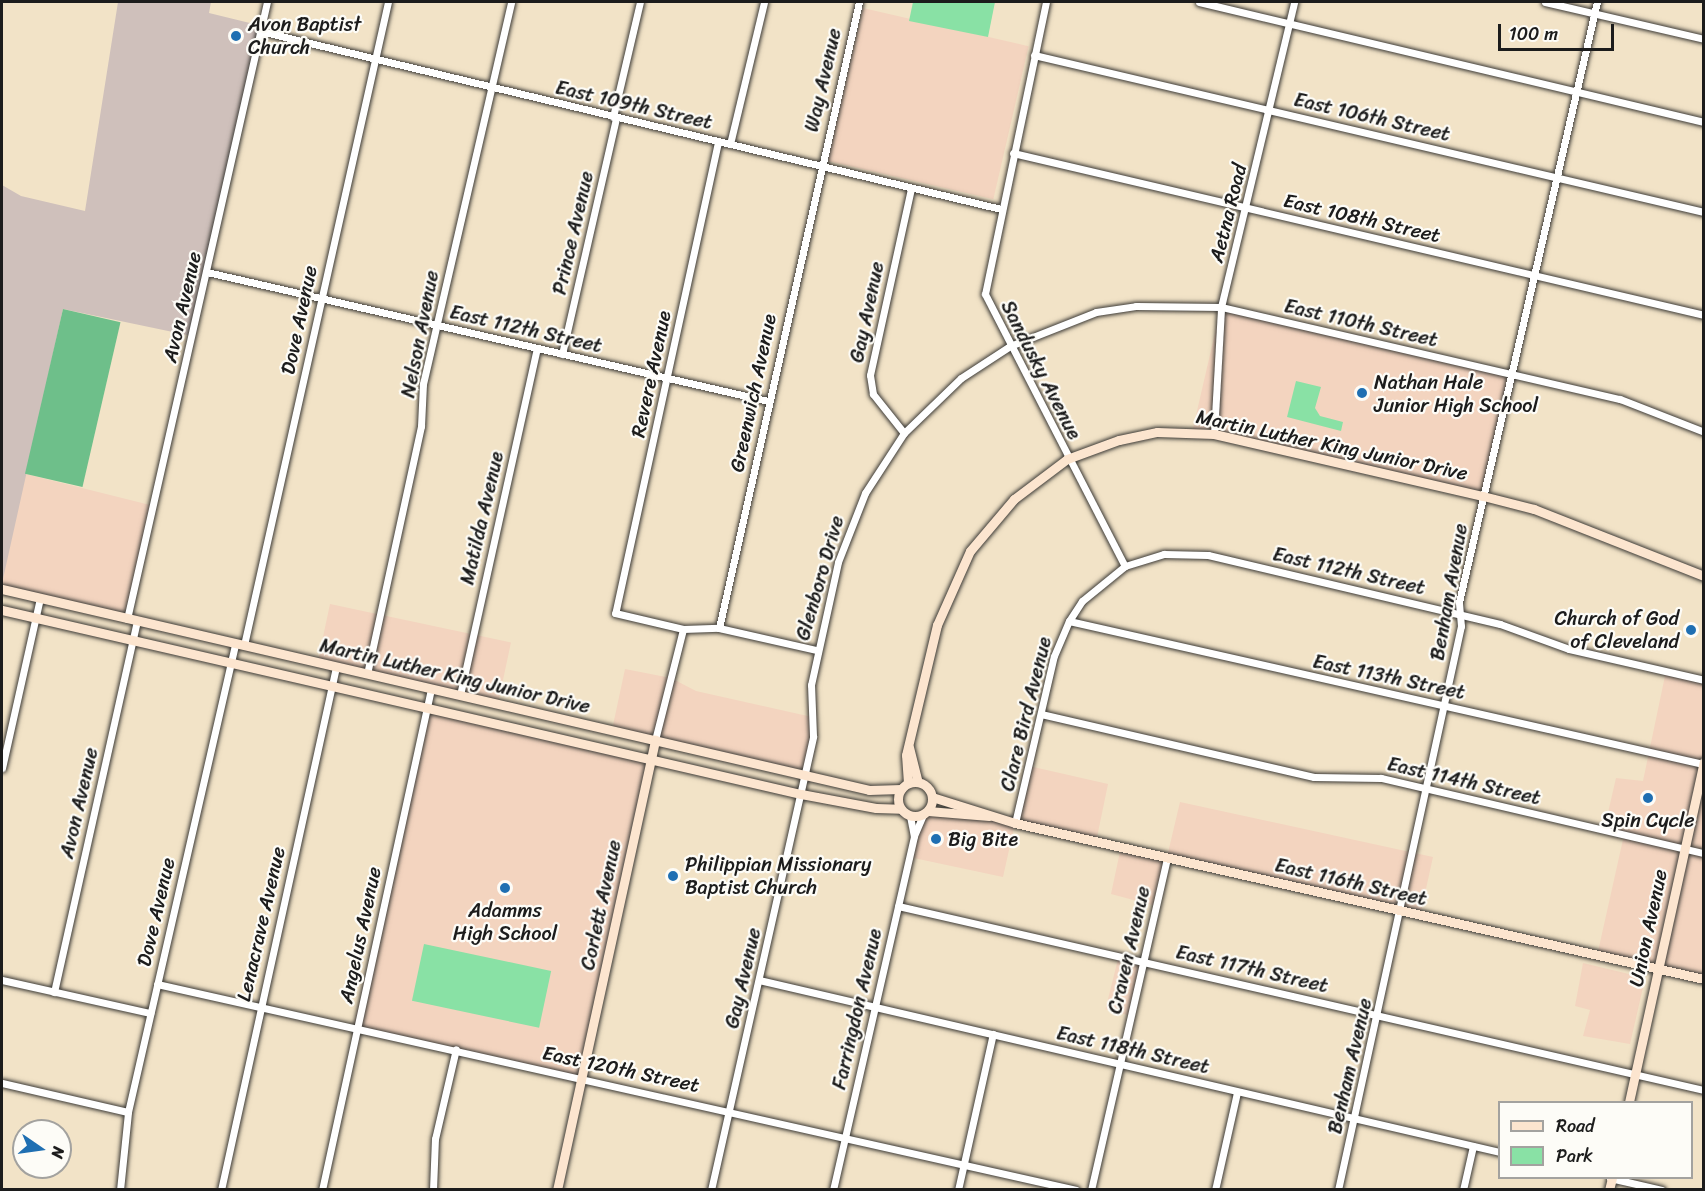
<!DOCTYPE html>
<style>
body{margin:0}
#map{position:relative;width:1705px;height:1191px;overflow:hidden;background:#f2e3c7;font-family:Sriracha,sans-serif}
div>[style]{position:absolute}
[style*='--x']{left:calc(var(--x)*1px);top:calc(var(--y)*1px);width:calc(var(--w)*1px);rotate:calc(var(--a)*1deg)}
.built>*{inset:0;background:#f3d4bf;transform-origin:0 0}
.industrial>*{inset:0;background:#cfc0bb}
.green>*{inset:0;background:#89e1a5;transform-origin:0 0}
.forest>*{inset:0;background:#6ebf8a;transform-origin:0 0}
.roads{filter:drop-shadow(0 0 2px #3c3a36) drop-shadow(0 0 2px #3c3a36)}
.street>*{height:7px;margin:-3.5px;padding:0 3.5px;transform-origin:3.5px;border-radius:3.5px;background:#fff}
.secondary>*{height:9px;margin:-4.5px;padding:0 4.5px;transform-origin:4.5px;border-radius:4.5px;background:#fce5cf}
.secondary>.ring{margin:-4.5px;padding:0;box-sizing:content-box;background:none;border:9px solid #fce5cf;border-radius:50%}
.dots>*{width:16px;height:16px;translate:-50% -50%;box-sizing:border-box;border:3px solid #fdfcf7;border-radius:50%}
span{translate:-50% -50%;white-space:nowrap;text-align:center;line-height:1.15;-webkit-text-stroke:4.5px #fdfcf7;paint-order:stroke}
.poi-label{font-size:20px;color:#1c1c1c}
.left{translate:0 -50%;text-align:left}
.right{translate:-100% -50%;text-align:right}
.street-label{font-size:20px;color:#1c1c1c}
.frame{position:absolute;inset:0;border:3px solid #1c1c1c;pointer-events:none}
.legend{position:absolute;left:1498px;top:1101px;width:195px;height:78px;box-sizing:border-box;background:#fdfcf7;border:2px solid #a3a29f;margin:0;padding:8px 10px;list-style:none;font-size:18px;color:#1c1c1c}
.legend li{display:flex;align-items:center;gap:12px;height:30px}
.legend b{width:30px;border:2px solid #a3a29f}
.north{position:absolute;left:12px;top:1119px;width:60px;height:60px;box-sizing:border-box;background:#fdfcf7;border:2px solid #a3a29f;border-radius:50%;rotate:103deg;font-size:16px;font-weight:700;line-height:24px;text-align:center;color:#1c1c1c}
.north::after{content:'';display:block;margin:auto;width:21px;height:27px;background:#1f6fb2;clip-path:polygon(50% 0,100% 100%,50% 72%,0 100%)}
.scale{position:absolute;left:1498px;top:24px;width:116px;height:27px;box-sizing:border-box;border:3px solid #1c1c1c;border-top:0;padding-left:8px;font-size:18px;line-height:21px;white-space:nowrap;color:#1c1c1c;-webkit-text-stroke:4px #fdfcf7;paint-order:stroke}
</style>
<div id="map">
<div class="built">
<i style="left:863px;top:8px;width:170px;height:157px;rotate:13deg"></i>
<i style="left:1221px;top:307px;width:299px;height:127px;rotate:13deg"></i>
<i style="left:26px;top:474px;width:131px;height:115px;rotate:14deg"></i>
<i style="left:330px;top:604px;width:185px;height:59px;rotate:12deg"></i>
<i style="clip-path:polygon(625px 669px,671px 678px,696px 691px,812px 717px,805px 774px,612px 730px)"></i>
<i style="clip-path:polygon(1666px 671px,1703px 680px,1703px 980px,1597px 956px,1624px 835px,1604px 830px,1616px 778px,1643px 781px)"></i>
<i style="left:427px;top:708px;width:230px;height:328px;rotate:13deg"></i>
<i style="clip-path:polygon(1029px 766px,1108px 784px,1096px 842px,1015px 823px,1003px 877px,909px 857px,928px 811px,1015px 823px)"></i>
<i style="clip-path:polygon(1180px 802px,1433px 857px,1420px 916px,1167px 858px,1156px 906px,1111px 894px,1121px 847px,1167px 857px)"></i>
<i style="left:1119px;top:955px;width:25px;height:56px;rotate:14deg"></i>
<i style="clip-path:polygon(1583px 963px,1633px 975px,1644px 983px,1630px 1044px,1583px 1036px,1590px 1010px,1575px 1006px)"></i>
</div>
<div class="industrial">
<i style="clip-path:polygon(118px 2px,211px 2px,209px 13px,262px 26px,192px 336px,63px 309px,3px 579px,2px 185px,21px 196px,85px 211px)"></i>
</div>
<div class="green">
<i style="clip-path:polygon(913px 2px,995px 2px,988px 37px,909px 21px)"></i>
<i style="clip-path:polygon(1296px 381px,1321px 387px,1315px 408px,1320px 416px,1343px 422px,1341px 431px,1287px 417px)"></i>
<i style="left:424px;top:944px;width:130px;height:58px;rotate:12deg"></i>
</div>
<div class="forest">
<i style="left:63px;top:309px;width:59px;height:169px;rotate:13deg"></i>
</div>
<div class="roads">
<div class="street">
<i style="--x:1046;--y:2;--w:298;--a:101.8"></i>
<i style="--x:985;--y:294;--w:306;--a:62.8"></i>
<i style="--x:1199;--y:2;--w:519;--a:13.37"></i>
<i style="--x:1545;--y:2;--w:163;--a:13.1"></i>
<i style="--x:260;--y:31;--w:762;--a:13.51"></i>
<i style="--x:1034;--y:55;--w:688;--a:13.19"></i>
<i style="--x:613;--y:117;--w:118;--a:-76.8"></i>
<i style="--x:718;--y:142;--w:482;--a:102.3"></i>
<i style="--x:615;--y:613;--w:70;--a:13.2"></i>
<i style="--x:683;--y:629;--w:36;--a:-2"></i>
<i style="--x:719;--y:628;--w:99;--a:12.8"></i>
<i style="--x:730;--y:144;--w:146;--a:-76.5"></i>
<i style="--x:1013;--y:153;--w:710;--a:13.19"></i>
<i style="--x:207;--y:272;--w:576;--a:12.95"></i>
<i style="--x:562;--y:354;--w:242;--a:-77.1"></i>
<i style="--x:904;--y:433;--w:50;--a:-128.5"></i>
<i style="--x:873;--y:394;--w:19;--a:-99"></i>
<i style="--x:870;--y:375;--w:191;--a:-77.6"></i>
<i style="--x:1214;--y:434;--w:127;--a:-86.8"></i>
<i style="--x:1221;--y:307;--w:314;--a:-76.5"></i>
<i style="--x:127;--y:619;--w:633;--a:-77.22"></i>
<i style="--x:1069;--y:621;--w:650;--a:12.71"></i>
<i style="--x:719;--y:628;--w:641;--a:-77.39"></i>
<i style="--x:244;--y:645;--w:659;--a:-77.38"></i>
<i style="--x:367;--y:674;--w:254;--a:-77.7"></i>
<i style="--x:421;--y:426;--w:42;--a:-87.3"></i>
<i style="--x:423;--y:384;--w:392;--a:-77"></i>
<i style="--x:460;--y:695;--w:355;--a:-77.5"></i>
<i style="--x:1041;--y:714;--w:280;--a:13"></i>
<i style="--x:1314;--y:777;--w:67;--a:0.9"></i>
<i style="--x:1381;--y:778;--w:332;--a:13.1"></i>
<i style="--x:655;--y:740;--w:114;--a:-75.8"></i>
<i style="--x:2;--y:768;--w:174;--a:-77.4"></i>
<i style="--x:910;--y:816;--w:20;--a:79"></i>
<i style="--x:1015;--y:823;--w:171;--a:-76.9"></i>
<i style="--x:1054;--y:656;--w:38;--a:-67"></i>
<i style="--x:1069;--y:621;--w:24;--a:-57"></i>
<i style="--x:1082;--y:601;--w:55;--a:-39.1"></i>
<i style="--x:1125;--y:566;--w:41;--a:-17.1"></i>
<i style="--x:1164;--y:554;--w:44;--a:1.3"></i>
<i style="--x:1208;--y:555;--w:300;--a:13.3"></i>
<i style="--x:1500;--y:624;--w:73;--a:19.9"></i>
<i style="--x:1569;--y:649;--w:139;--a:12.9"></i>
<i style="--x:898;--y:906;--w:827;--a:12.86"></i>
<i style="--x:2;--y:980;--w:152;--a:12.6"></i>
<i style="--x:759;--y:980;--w:761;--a:13.07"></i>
<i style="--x:157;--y:984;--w:942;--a:12.63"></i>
<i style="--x:54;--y:992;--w:380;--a:-77.4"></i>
<i style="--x:2;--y:1083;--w:129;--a:13"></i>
<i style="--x:1610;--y:1178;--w:53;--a:13"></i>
<i style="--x:120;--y:1190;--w:78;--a:-84.1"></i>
<i style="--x:128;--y:1112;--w:481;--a:-77.1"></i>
<i style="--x:221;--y:1190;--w:535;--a:-77.6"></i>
<i style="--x:322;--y:1190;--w:513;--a:-77.73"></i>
<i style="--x:433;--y:1190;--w:51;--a:-87.8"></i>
<i style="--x:435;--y:1139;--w:92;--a:-76.9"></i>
<i style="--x:711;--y:1190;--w:465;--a:-77.3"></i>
<i style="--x:813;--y:736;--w:51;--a:-92.2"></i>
<i style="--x:811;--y:685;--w:126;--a:-77.6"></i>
<i style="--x:838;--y:562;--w:74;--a:-68.6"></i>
<i style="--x:865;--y:493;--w:72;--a:-57"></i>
<i style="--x:904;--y:433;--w:79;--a:-44"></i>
<i style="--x:961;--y:378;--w:59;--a:-33.1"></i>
<i style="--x:1010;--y:346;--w:92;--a:-21.6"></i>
<i style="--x:1096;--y:312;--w:40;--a:-8.5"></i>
<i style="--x:1136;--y:306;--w:85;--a:0.7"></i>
<i style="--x:1221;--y:307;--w:409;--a:13"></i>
<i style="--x:1620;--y:399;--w:90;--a:21.4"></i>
<i style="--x:833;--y:1190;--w:363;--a:-77.1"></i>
<i style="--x:914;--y:836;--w:23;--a:-67"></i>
<i style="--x:958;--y:1190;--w:160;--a:-77.4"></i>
<i style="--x:1091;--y:1190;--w:341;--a:-77.1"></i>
<i style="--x:1215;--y:1190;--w:100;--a:-77.3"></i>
<i style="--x:1338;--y:1190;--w:577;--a:-77.7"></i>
<i style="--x:1461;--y:626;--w:24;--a:-95"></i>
<i style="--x:1459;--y:602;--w:616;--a:-77.05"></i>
<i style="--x:1463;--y:1190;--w:45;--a:-77.2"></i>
</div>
<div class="secondary">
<i style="--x:2;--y:589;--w:890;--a:13.05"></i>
<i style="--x:869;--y:790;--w:32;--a:-2"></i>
<i style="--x:2;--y:610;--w:820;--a:12.97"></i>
<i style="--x:801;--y:794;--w:76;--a:10.6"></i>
<i style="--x:876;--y:808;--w:24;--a:2"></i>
<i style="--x:909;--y:747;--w:36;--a:76"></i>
<i class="ring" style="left:898px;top:782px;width:25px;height:25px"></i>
<i style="--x:908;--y:783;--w:28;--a:-94"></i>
<i style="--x:906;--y:755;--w:134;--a:-76.6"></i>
<i style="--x:937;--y:625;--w:81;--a:-66"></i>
<i style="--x:970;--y:551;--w:68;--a:-49.8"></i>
<i style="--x:1014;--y:499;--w:66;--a:-37"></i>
<i style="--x:1067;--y:459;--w:55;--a:-20.1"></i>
<i style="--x:1119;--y:440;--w:39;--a:-12"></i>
<i style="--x:1157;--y:432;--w:57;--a:2"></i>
<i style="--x:1214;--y:434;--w:276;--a:13"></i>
<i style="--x:1483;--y:496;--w:53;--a:14.3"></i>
<i style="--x:1534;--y:509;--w:183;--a:21.5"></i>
<i style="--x:932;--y:797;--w:87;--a:17.4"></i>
<i style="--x:1015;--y:823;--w:706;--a:12.76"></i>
<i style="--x:928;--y:811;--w:61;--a:4.7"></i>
<i style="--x:1629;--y:1102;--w:348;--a:-77.6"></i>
<i style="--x:557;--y:1190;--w:461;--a:-77.7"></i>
<i style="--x:1609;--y:1190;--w:12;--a:-76"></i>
</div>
</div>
<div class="dots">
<i style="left:236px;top:36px;background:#1f6fb2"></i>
<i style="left:1362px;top:393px;background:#1f6fb2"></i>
<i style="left:1691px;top:630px;background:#1f6fb2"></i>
<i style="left:1648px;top:798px;background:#1f6fb2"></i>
<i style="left:936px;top:839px;background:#1f6fb2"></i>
<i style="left:673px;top:876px;background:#1f6fb2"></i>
<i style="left:505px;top:888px;background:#1f6fb2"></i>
</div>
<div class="poi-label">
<span class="left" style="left:248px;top:36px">Avon Baptist<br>Church</span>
<span class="left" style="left:1374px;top:394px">Nathan Hale<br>Junior High School</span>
<span class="right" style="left:1679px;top:630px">Church of God<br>of Cleveland</span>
<span style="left:1648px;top:820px">Spin Cycle</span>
<span class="left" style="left:948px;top:839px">Big Bite</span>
<span class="left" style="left:685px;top:876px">Philippian Missionary<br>Baptist Church</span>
<span style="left:505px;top:922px">Adamms<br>High School</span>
</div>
<div class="street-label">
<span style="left:823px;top:80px;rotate:-77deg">Way Avenue</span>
<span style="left:634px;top:105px;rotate:13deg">East 109th Street</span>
<span style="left:1372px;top:117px;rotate:13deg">East 106th Street</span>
<span style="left:1228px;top:213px;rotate:-76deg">Aetna Road</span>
<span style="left:1362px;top:218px;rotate:13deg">East 108th Street</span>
<span style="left:573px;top:233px;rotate:-77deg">Prince Avenue</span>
<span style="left:182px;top:307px;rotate:-77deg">Avon Avenue</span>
<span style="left:867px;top:312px;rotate:-78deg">Gay Avenue</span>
<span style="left:299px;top:320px;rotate:-78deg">Dove Avenue</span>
<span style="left:1361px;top:323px;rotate:13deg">East 110th Street</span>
<span style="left:526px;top:329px;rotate:13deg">East 112th Street</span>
<span style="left:420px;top:334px;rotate:-79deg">Nelson Avenue</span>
<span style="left:1041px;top:370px;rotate:63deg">Sandusky Avenue</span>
<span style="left:651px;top:374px;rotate:-78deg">Revere Avenue</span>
<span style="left:753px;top:393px;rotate:-78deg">Greenwich Avenue</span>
<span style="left:1332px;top:445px;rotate:12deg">Martin Luther King Junior Drive</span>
<span style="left:482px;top:518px;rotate:-77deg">Matilda Avenue</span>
<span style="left:1349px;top:571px;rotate:13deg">East 112th Street</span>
<span style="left:820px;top:578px;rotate:-74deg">Glenboro Drive</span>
<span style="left:1449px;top:592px;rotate:-80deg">Benham Avenue</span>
<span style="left:455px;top:676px;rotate:13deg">Martin Luther King Junior Drive</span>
<span style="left:1389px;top:677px;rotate:12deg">East 113th Street</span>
<span style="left:1026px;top:714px;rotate:-76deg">Clare Bird Avenue</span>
<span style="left:1464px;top:781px;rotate:13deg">East 114th Street</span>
<span style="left:79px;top:803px;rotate:-77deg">Avon Avenue</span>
<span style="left:1351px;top:882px;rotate:13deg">East 116th Street</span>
<span style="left:601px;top:905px;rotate:-78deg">Corlett Avenue</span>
<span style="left:156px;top:912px;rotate:-77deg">Dove Avenue</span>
<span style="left:261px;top:924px;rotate:-77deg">Lenacrave Avenue</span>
<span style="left:1648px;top:928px;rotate:-78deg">Union Avenue</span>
<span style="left:360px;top:935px;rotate:-78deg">Angelus Avenue</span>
<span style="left:1129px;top:950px;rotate:-77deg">Craven Avenue</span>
<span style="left:1252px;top:969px;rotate:13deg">East 117th Street</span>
<span style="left:743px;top:978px;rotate:-77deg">Gay Avenue</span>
<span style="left:857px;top:1009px;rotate:-77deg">Farringdon Avenue</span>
<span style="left:1133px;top:1050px;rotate:13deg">East 118th Street</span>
<span style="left:1350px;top:1066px;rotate:-77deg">Benham Avenue</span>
<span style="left:621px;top:1069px;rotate:12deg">East 120th Street</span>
</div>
<div class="frame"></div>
<ul class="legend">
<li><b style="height:8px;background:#fce5cf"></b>Road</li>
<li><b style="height:16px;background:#89e1a5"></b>Park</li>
</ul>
<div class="north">N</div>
<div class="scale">100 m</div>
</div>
